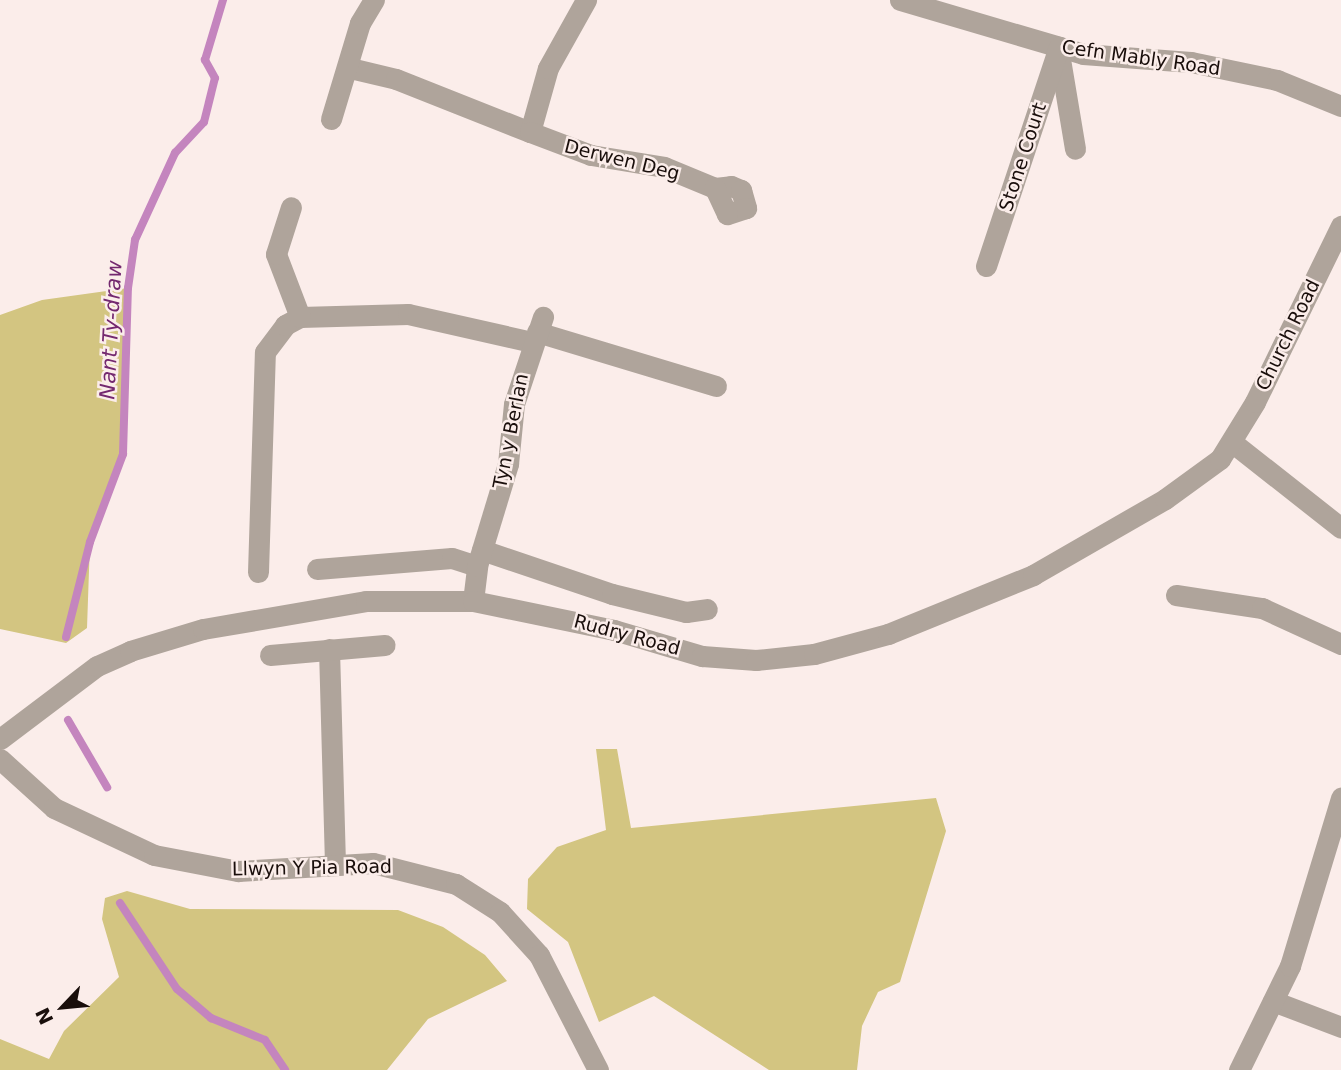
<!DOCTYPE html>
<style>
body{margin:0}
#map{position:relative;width:1341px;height:1070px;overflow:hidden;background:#fbedea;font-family:"DejaVu Sans",sans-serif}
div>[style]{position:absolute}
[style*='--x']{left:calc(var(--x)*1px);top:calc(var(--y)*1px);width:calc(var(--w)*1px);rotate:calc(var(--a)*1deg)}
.green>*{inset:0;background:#d3c581}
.stream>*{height:8px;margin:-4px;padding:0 4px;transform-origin:4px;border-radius:4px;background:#c485be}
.minor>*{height:21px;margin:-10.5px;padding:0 10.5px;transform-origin:10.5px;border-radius:10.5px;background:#afa49b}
span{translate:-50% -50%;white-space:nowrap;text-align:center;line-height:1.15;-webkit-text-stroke:5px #fbedea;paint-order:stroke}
.street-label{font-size:19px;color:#190e0b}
.water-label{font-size:21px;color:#74286f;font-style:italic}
.north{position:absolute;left:28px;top:972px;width:70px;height:70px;-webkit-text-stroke:5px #fbedea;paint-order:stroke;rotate:244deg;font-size:19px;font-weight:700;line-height:28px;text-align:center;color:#190e0b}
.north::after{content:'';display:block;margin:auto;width:24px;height:32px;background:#190e0b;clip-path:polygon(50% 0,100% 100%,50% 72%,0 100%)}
</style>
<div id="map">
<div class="green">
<i style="clip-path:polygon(128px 288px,123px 454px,90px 542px,87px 628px,66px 643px,0 629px,0 315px,42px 300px)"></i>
<i style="clip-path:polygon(596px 749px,617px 749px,631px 828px,936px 798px,946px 831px,900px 982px,878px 992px,862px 1026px,857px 1070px,769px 1070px,654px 996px,599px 1022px,568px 942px,527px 909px,528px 879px,557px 847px,606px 830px)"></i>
<i style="clip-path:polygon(127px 891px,190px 909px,398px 910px,443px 927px,485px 955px,507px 981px,428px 1019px,387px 1070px,0 1070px,0 1039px,49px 1059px,64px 1031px,119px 977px,102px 919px,105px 898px)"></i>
</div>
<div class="stream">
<i style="--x:66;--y:637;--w:98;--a:-75.8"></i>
<i style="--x:90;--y:542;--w:94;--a:-69.4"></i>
<i style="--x:123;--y:454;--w:166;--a:-88.3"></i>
<i style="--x:128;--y:288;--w:49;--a:-81.7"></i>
<i style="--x:135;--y:240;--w:96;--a:-65.3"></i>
<i style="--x:175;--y:153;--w:42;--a:-46.9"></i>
<i style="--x:204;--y:122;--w:45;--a:-76"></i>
<i style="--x:215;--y:78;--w:21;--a:-119"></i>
<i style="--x:205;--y:60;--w:63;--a:-73.3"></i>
<i style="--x:68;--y:720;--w:78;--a:59.8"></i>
<i style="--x:120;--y:903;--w:103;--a:56.5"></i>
<i style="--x:177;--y:989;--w:45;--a:40.5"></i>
<i style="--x:211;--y:1018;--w:58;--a:22.2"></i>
<i style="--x:265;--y:1040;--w:36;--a:56"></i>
</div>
<div class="minor">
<i style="--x:900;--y:0;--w:191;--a:16.4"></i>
<i style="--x:1083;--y:54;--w:108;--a:4.2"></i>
<i style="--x:1191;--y:62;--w:88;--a:11.8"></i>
<i style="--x:1277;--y:80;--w:69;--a:22.1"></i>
<i style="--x:1060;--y:59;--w:91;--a:80.5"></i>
<i style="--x:350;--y:68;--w:47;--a:13.4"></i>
<i style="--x:396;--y:79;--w:144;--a:21.6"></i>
<i style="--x:530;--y:132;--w:66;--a:-74.3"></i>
<i style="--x:548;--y:68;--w:78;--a:-60.8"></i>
<i style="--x:331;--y:119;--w:100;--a:-73.2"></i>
<i style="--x:360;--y:23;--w:27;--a:-59"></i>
<i style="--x:530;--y:132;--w:65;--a:20.7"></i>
<i style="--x:591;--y:155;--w:74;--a:9.3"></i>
<i style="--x:664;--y:167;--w:55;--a:22.4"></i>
<i style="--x:715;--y:188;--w:16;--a:-7"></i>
<i style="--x:731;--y:186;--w:11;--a:22"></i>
<i style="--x:741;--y:190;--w:19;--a:74"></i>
<i style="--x:746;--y:208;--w:20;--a:162"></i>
<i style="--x:727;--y:214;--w:29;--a:-115"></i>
<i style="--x:986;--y:266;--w:231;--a:-71.6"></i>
<i style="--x:300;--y:317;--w:108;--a:-1.6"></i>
<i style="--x:408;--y:314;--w:127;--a:12.7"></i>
<i style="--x:537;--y:332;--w:187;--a:16.8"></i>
<i style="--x:1233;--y:443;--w:137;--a:38.2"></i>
<i style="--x:482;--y:550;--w:137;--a:18.7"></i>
<i style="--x:612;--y:594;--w:76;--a:13.7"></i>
<i style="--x:686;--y:612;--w:21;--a:-8"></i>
<i style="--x:317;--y:569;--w:135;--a:-4.7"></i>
<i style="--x:452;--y:558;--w:26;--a:18"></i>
<i style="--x:258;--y:572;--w:220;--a:-88.2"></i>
<i style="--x:265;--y:352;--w:34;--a:-53"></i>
<i style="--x:285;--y:325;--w:17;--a:-28"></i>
<i style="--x:300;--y:317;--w:67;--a:-110.9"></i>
<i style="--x:276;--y:254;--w:49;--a:-72.3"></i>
<i style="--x:1176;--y:595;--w:87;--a:8.6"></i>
<i style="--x:1262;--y:608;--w:87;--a:24.5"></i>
<i style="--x:473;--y:601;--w:35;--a:-83"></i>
<i style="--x:477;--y:566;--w:107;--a:-73.1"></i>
<i style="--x:508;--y:464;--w:60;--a:-84.3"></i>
<i style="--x:514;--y:404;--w:92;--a:-71.6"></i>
<i style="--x:329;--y:649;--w:215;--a:88.4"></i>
<i style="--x:270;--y:655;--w:115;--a:-5"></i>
<i style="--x:0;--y:739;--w:121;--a:-37"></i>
<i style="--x:97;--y:666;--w:36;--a:-24"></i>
<i style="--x:130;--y:651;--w:76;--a:-16.8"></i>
<i style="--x:203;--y:629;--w:165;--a:-9.7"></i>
<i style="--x:366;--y:601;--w:107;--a:0"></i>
<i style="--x:473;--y:601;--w:144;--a:11.6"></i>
<i style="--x:614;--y:630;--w:92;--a:16.5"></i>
<i style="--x:702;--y:656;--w:54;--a:4.2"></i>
<i style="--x:756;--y:660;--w:58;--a:-5.9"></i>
<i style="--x:814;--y:654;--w:77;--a:-15.1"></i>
<i style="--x:888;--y:634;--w:157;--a:-22.1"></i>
<i style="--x:1033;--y:575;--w:152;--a:-29.9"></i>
<i style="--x:1165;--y:499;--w:68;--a:-36"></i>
<i style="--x:1220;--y:459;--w:67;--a:-58.4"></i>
<i style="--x:1255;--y:402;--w:196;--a:-64"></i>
<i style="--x:0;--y:759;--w:73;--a:42.2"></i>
<i style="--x:54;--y:808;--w:110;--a:25.2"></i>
<i style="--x:154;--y:855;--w:86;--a:10.8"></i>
<i style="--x:238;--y:871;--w:135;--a:-3.4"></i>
<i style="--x:373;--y:863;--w:86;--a:14.2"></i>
<i style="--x:456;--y:884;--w:52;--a:32.5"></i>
<i style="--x:500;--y:912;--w:58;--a:47.8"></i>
<i style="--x:539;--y:955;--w:129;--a:62.8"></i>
<i style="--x:1273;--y:1001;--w:73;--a:20.9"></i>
<i style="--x:1239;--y:1070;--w:116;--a:-63.9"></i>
<i style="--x:1290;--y:966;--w:176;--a:-73.1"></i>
</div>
<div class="street-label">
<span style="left:1141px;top:58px;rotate:8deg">Cefn Mably Road</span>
<span style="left:1023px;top:157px;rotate:-72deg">Stone Court</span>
<span style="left:622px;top:160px;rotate:14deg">Derwen Deg</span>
<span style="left:1288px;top:335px;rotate:-64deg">Church Road</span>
<span style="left:511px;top:431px;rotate:-79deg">Tyn y Berlan</span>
<span style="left:627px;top:635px;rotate:15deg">Rudry Road</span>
<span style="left:312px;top:868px;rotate:-1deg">Llwyn Y Pia Road</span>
</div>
<div class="water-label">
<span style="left:111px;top:330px;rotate:-87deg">Nant Ty-draw</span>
</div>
<div class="north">N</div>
</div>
